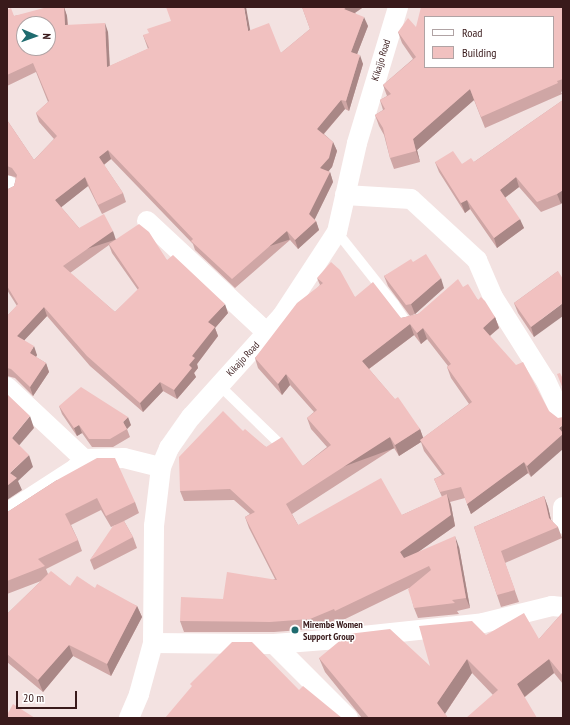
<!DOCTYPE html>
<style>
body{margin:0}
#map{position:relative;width:570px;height:725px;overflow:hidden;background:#f3e2e1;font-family:"PT Sans Narrow",sans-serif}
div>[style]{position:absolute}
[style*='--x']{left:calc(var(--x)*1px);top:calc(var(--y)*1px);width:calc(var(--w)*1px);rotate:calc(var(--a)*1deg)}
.service>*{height:10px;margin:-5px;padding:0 5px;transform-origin:5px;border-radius:5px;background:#fff}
.minor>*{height:20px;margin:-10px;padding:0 10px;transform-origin:10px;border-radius:10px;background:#fff}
.wall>*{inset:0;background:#cfa6a5}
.shaded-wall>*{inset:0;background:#a98786;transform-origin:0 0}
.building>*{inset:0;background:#f1c1c0}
.dots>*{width:11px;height:11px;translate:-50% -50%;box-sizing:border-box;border:2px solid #fff;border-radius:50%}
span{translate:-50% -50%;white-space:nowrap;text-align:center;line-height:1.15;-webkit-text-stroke:3px #fff;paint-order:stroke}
.street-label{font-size:10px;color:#391a1b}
.poi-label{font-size:10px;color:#391a1b;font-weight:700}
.left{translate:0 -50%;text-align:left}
.frame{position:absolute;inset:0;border:8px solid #391a1b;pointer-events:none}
.legend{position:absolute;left:424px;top:16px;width:130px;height:52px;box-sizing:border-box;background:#fff;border:1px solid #b0a3a4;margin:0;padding:5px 7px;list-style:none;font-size:12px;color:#391a1b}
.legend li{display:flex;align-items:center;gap:8px;height:20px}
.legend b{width:20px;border:1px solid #b0a3a4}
.north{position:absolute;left:16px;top:16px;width:40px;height:40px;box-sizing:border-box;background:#fff;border:1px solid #b0a3a4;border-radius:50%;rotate:92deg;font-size:11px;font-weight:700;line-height:16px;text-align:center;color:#391a1b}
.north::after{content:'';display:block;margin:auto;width:14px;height:18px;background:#1f6b6f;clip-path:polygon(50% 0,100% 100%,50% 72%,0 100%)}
.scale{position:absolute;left:16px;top:691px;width:61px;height:18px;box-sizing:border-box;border:2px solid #391a1b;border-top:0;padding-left:5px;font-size:12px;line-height:14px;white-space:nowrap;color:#391a1b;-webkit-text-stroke:3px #fff;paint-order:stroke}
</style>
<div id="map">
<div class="service">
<i style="--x:337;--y:232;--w:92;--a:51.6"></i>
<i style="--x:394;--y:304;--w:23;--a:56"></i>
<i style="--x:407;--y:323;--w:6;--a:-18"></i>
<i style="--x:219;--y:385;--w:86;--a:44.1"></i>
</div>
<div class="minor">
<i style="--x:7;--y:185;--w:3;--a:45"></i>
<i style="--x:345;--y:195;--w:66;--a:3.5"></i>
<i style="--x:411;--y:199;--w:90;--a:42.7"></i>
<i style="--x:477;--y:260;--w:40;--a:66.6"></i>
<i style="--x:493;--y:297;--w:99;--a:57.8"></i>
<i style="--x:546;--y:381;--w:40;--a:65"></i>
<i style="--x:147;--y:221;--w:164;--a:43"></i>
<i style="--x:7;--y:387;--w:105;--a:43.1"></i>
<i style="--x:563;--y:507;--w:17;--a:90"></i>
<i style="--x:7;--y:513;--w:81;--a:-32.9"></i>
<i style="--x:75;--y:469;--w:13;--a:-48"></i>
<i style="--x:84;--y:459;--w:40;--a:-1.4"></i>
<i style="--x:124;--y:458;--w:38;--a:14"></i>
<i style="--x:153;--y:643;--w:121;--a:0.5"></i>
<i style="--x:274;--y:644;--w:51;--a:-4.5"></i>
<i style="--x:325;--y:640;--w:159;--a:-6.1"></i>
<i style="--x:483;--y:623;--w:71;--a:-13.8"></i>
<i style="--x:552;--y:606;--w:11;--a:5"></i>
<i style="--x:274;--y:644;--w:105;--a:45"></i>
<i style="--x:129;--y:718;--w:26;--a:-67"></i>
<i style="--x:139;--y:694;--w:53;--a:-74.6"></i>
<i style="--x:153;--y:643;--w:117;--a:-89.5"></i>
<i style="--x:154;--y:526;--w:59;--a:-83.2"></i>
<i style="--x:161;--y:467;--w:21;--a:-67"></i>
<i style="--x:169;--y:448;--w:38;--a:-55"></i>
<i style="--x:191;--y:417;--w:136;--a:-48"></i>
<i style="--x:282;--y:316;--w:100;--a:-56.8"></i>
<i style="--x:337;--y:232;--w:91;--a:-77.3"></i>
<i style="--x:357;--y:143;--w:142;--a:-73.2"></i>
</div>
<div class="wall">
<i style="clip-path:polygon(evenodd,64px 7px,67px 16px,68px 25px,108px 32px,110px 66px,148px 49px,143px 35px,250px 31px,281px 53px,310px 29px,302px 7px,362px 7px,362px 8px,355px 13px,368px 26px,357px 54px,363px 64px,349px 111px,345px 109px,324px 134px,333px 142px,337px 151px,332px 167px,328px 171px,330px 172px,333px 182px,314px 220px,316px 221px,319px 230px,298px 249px,290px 240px,235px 288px,195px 250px,193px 244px,111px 159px,104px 165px,123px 193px,126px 202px,102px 214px,88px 186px,61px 207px,79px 228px,116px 239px,167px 260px,228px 313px,215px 328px,218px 336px,197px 364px,198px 368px,194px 373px,196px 377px,177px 399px,163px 391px,143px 412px,90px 366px,47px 316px,24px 340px,37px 355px,36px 357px,46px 363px,49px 372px,33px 396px,15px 378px,7px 376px,7px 316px,17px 306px,7px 290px,7px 189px,8px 189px,14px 186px,16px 178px,15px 177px,7px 175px,7px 120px,34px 160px,54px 139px,39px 122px,36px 113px,48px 102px,36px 72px,7px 86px,7px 10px,14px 16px,64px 7px,109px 245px,112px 253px,138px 290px,115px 312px,70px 273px,109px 245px)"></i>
<i style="clip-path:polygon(563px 7px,563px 91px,561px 92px,562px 94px,485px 128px,474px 100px,417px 150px,420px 162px,394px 169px,390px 158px,384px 135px,379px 126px,375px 115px,383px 110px,380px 100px,387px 96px,383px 85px,413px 59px,402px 43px,398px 32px,416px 27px)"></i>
<i style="clip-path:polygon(563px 100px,561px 204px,541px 212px,519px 187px,505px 198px,524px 228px,497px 248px,470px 209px,465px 213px,439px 172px,435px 162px,462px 164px,474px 162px)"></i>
<i style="clip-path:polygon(413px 262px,444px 288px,415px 314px,410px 316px,388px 286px,384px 276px)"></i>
<i style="clip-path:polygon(558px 271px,534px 337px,518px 313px,514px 303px)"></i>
<i style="clip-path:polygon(evenodd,317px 278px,355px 297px,401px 318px,418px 314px,463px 287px,478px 300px,495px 317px,499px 328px,490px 336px,531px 477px,528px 473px,471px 514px,465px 498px,450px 502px,451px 505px,455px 526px,418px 552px,459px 547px,470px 608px,457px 611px,459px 614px,418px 618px,414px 608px,409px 588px,339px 622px,338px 619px,314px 629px,274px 632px,184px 632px,180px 621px,223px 599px,275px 579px,249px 528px,245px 517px,250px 514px,234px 500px,184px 501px,180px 491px,243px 431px,266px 447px,303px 466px,327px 447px,311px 429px,307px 418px,314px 412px,290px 385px,282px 395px,258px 368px,255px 358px,320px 285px,317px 278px,414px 335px,421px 344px,427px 339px,448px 366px,447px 367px,451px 378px,469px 404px,423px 438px,420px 429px,369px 369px,414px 335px,317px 278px,421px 442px,424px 451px,442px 475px,434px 479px,442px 497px,402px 515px,298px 525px,292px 514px,394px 448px,399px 456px,421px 442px)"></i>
<i style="clip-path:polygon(59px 406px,131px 425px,127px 429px,130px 437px,113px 447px,92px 447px,82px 433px,77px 436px,62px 414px)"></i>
<i style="clip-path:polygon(57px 480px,135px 502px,139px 513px,124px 521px,133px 537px,137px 548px,94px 570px,90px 560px,116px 525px,111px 527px,101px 510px,71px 525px,78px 540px,82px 551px,46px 569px,48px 574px,70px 586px,95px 588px,137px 606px,142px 617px,111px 676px,73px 656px,43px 692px,7px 662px,7px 614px,41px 581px,7px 594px,7px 511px,9px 511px)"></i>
<i style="clip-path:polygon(544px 496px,548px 507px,551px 520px,558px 527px,562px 538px,505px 563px,519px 602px,501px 607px,474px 527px)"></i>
<i style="clip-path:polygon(563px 612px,563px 684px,554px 673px,525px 697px,493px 695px,472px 673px,445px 714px,448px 718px,362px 718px,325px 672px,319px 658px,430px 666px,486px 635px,539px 639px)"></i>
</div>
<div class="shaded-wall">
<i style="clip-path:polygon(64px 7px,67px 16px,68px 34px,65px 25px)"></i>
<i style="clip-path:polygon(244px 7px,246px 7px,252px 40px,248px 31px)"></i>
<i style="clip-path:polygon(347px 7px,362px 7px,362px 8px,347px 18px,344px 9px)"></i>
<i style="clip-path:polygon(364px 17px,368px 26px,354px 62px,351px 52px)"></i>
<i style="clip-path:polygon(105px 23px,108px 32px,110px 76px,107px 67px)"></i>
<i style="clip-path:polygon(360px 55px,363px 64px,349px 111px,346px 101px)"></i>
<i style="clip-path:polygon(470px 89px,474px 100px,417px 150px,420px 162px,416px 151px,413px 139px)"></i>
<i style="clip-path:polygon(341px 100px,345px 109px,320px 138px,317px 129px)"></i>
<i style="clip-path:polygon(333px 142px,337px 151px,332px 167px,324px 177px,320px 168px)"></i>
<i style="clip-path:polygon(108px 150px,111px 159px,102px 166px,99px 157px)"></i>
<i style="clip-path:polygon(330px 172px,333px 182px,313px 223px,309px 214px)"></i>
<i style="clip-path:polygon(85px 177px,88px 186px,59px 209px,55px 200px)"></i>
<i style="clip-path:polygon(516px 177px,519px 187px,503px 199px,500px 190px)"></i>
<i style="clip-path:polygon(563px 190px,563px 202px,561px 204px,557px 194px)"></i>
<i style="clip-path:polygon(467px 200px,470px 209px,465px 213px,461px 203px)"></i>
<i style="clip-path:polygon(520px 219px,524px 228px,497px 248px,494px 238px)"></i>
<i style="clip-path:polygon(316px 221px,319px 230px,298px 249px,295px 240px)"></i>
<i style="left:113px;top:231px;width:9px;height:61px;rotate:72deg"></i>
<i style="left:287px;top:231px;width:9px;height:73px;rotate:72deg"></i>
<i style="clip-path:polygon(441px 278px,444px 288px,415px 314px,411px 304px)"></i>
<i style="clip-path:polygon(563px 303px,563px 316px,534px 337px,531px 327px)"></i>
<i style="clip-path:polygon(225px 304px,228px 313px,215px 328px,218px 336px,197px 364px,198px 368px,194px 373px,196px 377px,177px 399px,174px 390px,189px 365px,192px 356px,208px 322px)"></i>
<i style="clip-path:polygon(44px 307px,47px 316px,20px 345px,17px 336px)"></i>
<i style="clip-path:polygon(495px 317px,499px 328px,487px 338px,483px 328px)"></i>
<i style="clip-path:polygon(410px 324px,414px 335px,366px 371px,362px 361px)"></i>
<i style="clip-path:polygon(423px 328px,427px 339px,421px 344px,417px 333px)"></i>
<i style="clip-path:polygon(34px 346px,37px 355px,33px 362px,30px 353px)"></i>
<i style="clip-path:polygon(46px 363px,49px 372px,33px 396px,30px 387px)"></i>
<i style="clip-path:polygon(286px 374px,290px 385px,282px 395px,278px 384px)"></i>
<i style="clip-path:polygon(160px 382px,163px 391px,143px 412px,140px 403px)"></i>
<i style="clip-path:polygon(30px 416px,34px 428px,16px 449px,12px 438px)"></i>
<i style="clip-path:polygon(128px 417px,131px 425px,127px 429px,123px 422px)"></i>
<i style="clip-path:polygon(79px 425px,82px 433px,77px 436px,74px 428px)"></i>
<i style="clip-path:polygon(563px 425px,563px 449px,531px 477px,527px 466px,559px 428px)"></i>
<i style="clip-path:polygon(420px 429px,424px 440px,420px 440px,421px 442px,399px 456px,395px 445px)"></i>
<i style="left:390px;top:437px;width:12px;height:124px;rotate:70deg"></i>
<i style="clip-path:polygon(29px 455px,33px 467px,18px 481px,22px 490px,7px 500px,7px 486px,10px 473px)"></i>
<i style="clip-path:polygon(524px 462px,528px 473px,471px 514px,467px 504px)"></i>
<i style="clip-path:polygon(447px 494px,451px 505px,455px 526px,404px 562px,400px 552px)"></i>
<i style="clip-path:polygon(544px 496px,548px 507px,553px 529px,549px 518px)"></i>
<i style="clip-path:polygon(455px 536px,459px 547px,470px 608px,466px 598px)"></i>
<i style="clip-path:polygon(137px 606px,142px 617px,111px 676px,107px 664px)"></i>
<i style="clip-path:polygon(69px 645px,73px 656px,43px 692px,38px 680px)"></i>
<i style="clip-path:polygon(467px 659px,472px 673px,442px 718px,437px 703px)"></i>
<i style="clip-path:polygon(549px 659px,554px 673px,523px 698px,517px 684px)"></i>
</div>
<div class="building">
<i style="clip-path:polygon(evenodd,64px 7px,65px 25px,105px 23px,107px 67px,149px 48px,143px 35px,149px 33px,147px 29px,171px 21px,166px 7px,244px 7px,248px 31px,269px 23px,281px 53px,310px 29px,302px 7px,347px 7px,344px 9px,364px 17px,351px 52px,360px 55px,346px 101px,341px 100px,317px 129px,333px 142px,329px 158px,320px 168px,330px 172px,309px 214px,316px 221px,295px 240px,287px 231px,232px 279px,191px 241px,193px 239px,108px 150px,99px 157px,123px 193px,98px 205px,85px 177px,55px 200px,79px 228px,104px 214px,113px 231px,63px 266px,115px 312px,139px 288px,109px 244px,139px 224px,149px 232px,167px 260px,173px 255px,225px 304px,208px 322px,215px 327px,192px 356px,195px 358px,189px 365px,192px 368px,174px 390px,160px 382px,140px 403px,87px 356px,44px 307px,17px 336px,34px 346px,30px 353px,46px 363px,30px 387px,11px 369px,7px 368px,7px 316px,18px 304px,7px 286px,7px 189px,8px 189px,14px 186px,17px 175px,12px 168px,7px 166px,7px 120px,34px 160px,57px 136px,36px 113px,49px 101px,33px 63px,7px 75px,7px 10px,11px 8px,14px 16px,44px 8px,64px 7px,24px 24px,48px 24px,48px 48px,24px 48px,24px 24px)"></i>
<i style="clip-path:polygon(evenodd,421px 7px,563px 7px,563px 79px,557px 81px,558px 83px,481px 117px,470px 89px,413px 139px,416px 151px,390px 158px,383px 128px,375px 115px,385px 109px,380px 100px,391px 94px,383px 85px,416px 57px,398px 32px,408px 18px,416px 27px,421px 7px,425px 17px,553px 17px,553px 67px,425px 67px,425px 17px)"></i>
<i style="clip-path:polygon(563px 100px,563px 190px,557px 194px,537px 202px,516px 177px,500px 190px,520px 219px,494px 238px,467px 200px,461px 203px,435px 162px,453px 151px,462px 164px,471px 158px,474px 162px)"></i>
<i style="clip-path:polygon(426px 254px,441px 278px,411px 304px,406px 305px,384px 276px,411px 259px,413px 262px)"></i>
<i style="clip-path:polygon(331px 262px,340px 270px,355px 297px,373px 282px,401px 318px,418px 314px,458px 279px,463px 287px,468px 284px,478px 300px,481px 297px,485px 301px,495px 317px,483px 328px,516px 365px,523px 362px,549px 411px,558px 418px,563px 417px,563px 425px,559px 428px,563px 433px,563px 434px,527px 466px,524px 462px,467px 504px,461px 487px,440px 492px,434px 479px,445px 474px,420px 440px,472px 402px,447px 367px,451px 364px,423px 328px,417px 333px,410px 324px,362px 361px,395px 399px,398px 397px,420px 429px,395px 445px,390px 437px,286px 504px,298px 525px,381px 478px,402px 515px,447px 494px,451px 515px,400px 552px,404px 558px,455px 536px,466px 598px,452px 600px,455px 603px,414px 608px,408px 589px,431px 570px,429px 566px,335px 611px,334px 609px,310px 619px,270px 622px,180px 621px,181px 597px,223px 599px,227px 572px,277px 580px,245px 517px,255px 512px,230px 489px,180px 491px,179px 457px,223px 411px,243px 431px,245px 429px,266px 447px,282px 437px,303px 466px,331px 445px,307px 418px,317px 410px,286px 374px,278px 384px,255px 358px,297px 303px,323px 283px,317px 278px)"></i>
<i style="clip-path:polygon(558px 271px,563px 279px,563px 303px,531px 327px,514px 303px)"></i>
<i style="clip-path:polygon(560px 373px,563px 379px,563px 389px,557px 374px)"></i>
<i style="clip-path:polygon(81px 387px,128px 417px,123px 422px,127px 429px,110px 439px,89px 439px,79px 425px,74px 428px,59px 406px)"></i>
<i style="clip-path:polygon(7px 394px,30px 416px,12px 438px,29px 455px,10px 473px,17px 478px,7px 486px)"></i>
<i style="clip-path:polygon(97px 458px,115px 458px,135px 502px,106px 516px,97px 498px,65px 514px,78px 540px,38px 559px,45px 566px,7px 581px,7px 511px,9px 511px,57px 480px)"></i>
<i style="clip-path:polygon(544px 496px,549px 518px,558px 527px,501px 551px,515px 590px,497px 595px,474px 527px)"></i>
<i style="clip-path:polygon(124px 521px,133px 537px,90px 560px,113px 526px)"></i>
<i style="clip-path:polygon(51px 571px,70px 586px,77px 576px,95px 588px,97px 584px,137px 606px,107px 664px,69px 645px,38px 680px,7px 654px,7px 614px)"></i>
<i style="clip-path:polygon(563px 612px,563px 676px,549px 659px,517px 684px,537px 718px,466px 718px,498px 690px,467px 659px,437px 703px,448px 718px,369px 718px,319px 658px,348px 634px,390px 629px,430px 666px,419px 626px,472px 621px,486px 635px,524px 613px,539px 639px)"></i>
<i style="clip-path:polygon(232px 642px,252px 642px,299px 690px,303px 686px,342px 718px,165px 718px,192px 686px,190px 684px)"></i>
<i style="clip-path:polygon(13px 704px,35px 718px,7px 718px,7px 715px)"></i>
</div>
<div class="dots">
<i style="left:295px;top:630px;background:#1f6b6f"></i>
</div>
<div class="street-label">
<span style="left:381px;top:60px;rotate:-73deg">Kikajjo Road</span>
<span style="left:243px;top:359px;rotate:-47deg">Kikajjo Road</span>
</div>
<div class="poi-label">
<span class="left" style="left:303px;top:630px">Mirembe Women<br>Support Group</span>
</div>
<div class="frame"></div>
<ul class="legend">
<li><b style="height:5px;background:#fff"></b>Road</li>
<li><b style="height:11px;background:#f1c1c0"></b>Building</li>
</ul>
<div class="north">N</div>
<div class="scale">20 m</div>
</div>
